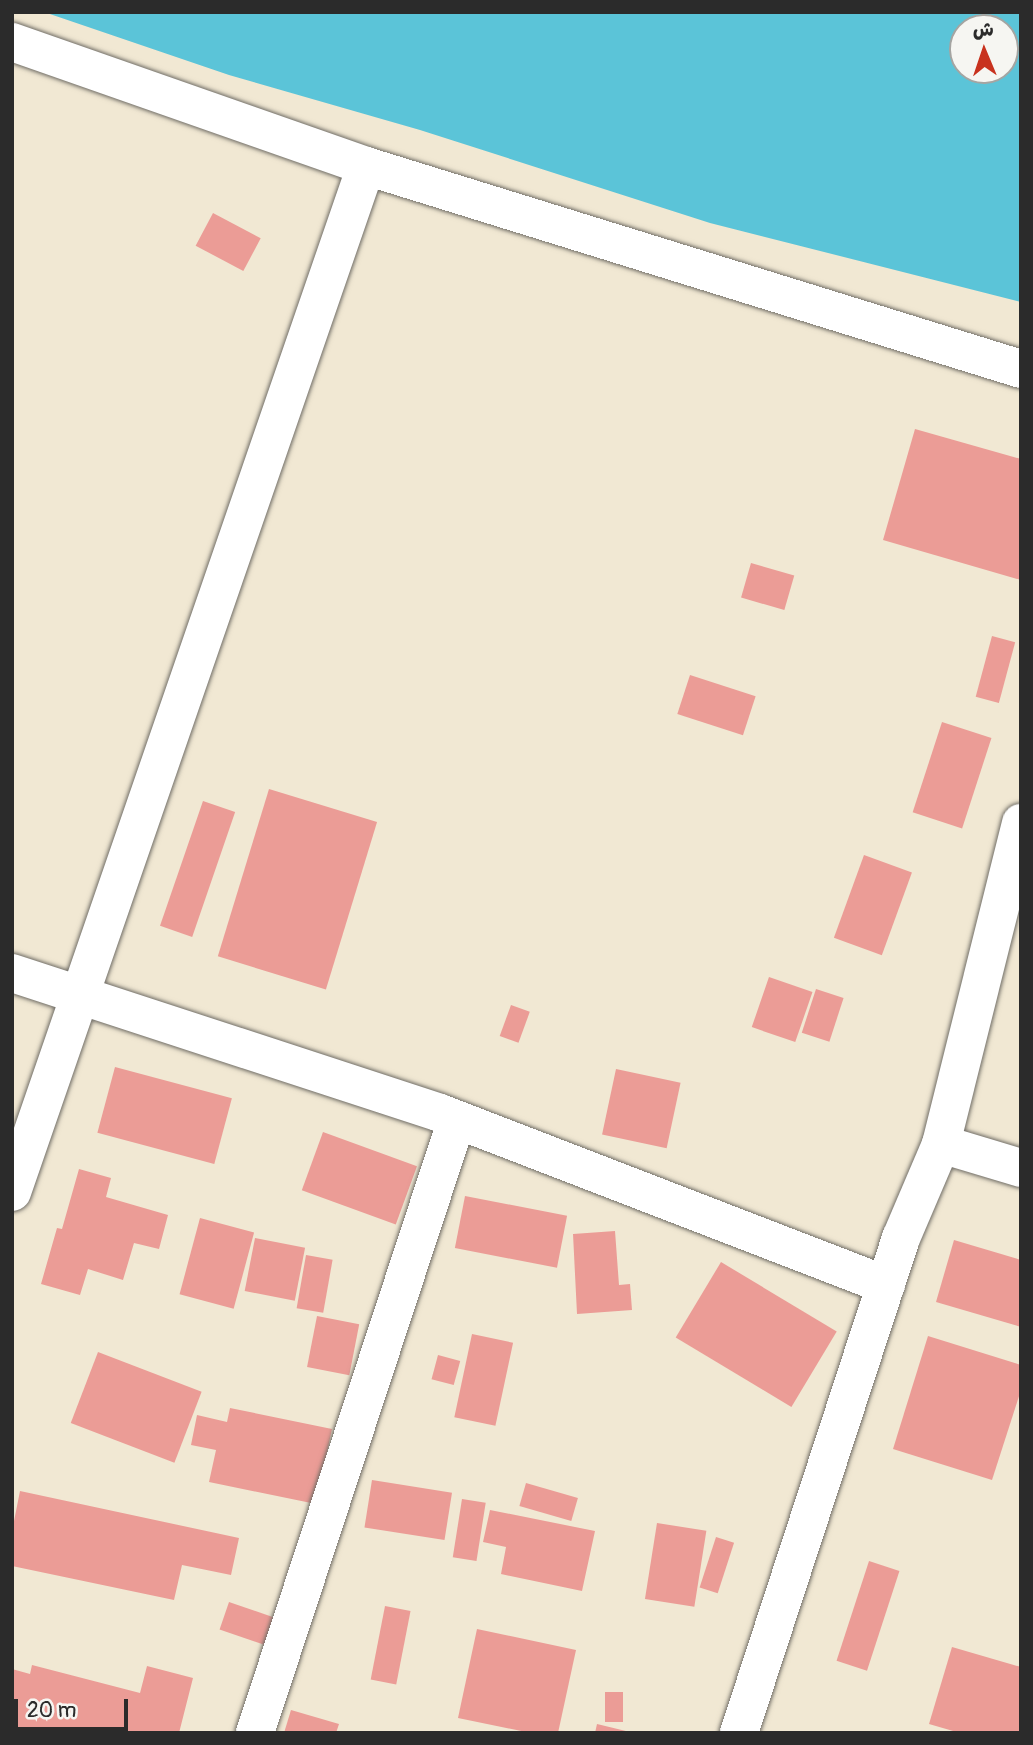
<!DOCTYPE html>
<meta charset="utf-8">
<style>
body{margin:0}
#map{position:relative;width:1033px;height:1745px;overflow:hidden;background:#f1e8d3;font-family:Pangolin,"Playpen Sans Arabic",sans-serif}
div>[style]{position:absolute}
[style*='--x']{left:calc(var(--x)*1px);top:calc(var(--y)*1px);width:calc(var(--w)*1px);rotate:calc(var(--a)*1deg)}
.water>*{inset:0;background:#5bc4d8}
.building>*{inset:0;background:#eb9c96;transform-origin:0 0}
.roads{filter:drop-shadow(0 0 2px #706d66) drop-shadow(0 0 2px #706d66)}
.minor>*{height:38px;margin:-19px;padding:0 19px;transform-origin:19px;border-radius:19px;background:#fff}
span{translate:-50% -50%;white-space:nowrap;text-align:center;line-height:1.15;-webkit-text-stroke:5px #f6f6f2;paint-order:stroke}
.frame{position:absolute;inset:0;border:14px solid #2b2b2b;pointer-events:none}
.north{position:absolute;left:949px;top:14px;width:70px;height:70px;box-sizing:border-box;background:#f6f6f2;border:2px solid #a5a5a2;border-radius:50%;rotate:358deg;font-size:19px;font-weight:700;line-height:28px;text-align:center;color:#2b2b2b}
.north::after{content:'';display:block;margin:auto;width:24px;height:32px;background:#c8321e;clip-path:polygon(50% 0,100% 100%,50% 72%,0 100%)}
.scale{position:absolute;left:14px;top:1699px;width:114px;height:32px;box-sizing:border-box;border:4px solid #2b2b2b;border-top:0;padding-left:9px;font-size:21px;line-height:24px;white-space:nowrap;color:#2b2b2b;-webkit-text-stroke:5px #f6f6f2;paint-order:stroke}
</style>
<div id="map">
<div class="water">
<i style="clip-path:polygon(evenodd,44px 12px,1021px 12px,1021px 302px,710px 223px,420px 130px,229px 75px,44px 12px,963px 28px,1005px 28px,1005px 70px,963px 70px,963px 28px)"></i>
</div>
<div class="building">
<i style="left:213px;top:213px;width:54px;height:37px;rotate:28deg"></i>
<i style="clip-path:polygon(915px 429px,1021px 459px,1021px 580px,883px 540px)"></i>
<i style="left:751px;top:563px;width:45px;height:36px;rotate:16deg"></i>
<i style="left:992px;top:636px;width:24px;height:63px;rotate:15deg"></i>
<i style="left:690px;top:675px;width:69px;height:41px;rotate:18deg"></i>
<i style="left:942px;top:722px;width:52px;height:95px;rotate:18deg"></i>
<i style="left:269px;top:789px;width:113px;height:175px;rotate:17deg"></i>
<i style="left:203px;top:801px;width:34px;height:132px;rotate:19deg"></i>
<i style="left:864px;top:855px;width:51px;height:88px;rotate:20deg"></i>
<i style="left:769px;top:977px;width:46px;height:53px;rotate:19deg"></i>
<i style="left:816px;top:989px;width:29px;height:46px;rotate:18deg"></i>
<i style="left:511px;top:1005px;width:20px;height:33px;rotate:20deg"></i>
<i style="left:115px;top:1067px;width:121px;height:68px;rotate:15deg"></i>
<i style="left:616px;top:1069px;width:66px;height:67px;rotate:12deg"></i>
<i style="left:323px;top:1132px;width:100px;height:62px;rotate:20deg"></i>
<i style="clip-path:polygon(79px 1169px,111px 1178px,106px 1197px,168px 1215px,159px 1249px,134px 1243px,123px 1280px,88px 1269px,80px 1295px,41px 1284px,57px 1228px,62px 1229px)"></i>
<i style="left:465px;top:1196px;width:104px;height:53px;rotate:11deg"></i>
<i style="left:200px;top:1218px;width:56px;height:79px;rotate:15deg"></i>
<i style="clip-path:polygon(615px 1231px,619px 1285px,630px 1284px,632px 1310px,577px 1314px,573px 1234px)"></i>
<i style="left:255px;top:1238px;width:51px;height:54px;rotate:11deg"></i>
<i style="clip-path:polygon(954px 1240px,1021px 1260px,1021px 1327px,936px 1302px)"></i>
<i style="left:306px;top:1255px;width:27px;height:54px;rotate:10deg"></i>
<i style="left:721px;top:1262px;width:135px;height:88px;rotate:31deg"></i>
<i style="left:317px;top:1316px;width:43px;height:52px;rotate:11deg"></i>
<i style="left:472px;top:1334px;width:42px;height:85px;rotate:12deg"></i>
<i style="clip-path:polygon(928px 1336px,1021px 1365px,1021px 1390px,992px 1480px,893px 1449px)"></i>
<i style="left:98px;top:1352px;width:111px;height:76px;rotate:21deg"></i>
<i style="left:438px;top:1355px;width:23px;height:25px;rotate:15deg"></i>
<i style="clip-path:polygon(230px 1408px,332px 1429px,316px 1504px,209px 1482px,216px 1450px,191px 1445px,197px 1415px,227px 1422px)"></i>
<i style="left:372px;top:1480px;width:81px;height:48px;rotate:9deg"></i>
<i style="left:526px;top:1483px;width:54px;height:24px;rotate:16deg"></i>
<i style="clip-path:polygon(20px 1491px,239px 1538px,231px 1575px,182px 1565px,174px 1600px,12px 1566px,12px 1531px)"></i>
<i style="left:462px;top:1499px;width:24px;height:59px;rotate:9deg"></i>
<i style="clip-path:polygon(490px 1510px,595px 1531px,582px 1591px,501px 1574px,506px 1547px,483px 1542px)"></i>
<i style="left:657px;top:1523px;width:50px;height:77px;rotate:9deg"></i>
<i style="left:716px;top:1537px;width:19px;height:53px;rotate:18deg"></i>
<i style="left:869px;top:1561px;width:32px;height:105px;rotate:18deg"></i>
<i style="left:229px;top:1602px;width:50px;height:29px;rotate:19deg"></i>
<i style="left:385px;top:1606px;width:26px;height:75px;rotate:11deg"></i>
<i style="clip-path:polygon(477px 1629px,576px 1650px,558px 1733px,531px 1733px,458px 1718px)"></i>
<i style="clip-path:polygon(952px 1647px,1021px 1667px,1021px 1733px,960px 1733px,929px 1724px)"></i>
<i style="clip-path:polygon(32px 1665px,140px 1693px,147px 1666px,193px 1678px,179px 1733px,38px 1733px,12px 1726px,12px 1669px,30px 1674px)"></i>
<i style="left:605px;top:1692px;width:18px;height:30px"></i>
<i style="clip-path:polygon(291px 1710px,339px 1724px,336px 1733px,284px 1733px)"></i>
<i style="clip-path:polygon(597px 1724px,630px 1732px,629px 1733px,595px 1733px)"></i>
</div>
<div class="roads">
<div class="minor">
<i style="--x:12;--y:42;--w:375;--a:19.3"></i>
<i style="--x:366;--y:166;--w:686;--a:17.22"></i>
<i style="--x:12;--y:973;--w:450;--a:18.1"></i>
<i style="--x:440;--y:1113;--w:478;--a:21.1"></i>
<i style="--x:941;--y:1144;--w:84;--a:16.7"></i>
<i style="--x:12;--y:1192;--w:1085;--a:-70.96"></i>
<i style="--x:255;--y:1733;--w:646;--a:-71.79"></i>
<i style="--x:739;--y:1733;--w:521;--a:-71.88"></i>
<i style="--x:901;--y:1238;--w:102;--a:-66.9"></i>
<i style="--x:941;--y:1144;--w:331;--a:-76"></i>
</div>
</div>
<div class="frame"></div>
<div class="north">ش</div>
<div class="scale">20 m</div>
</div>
